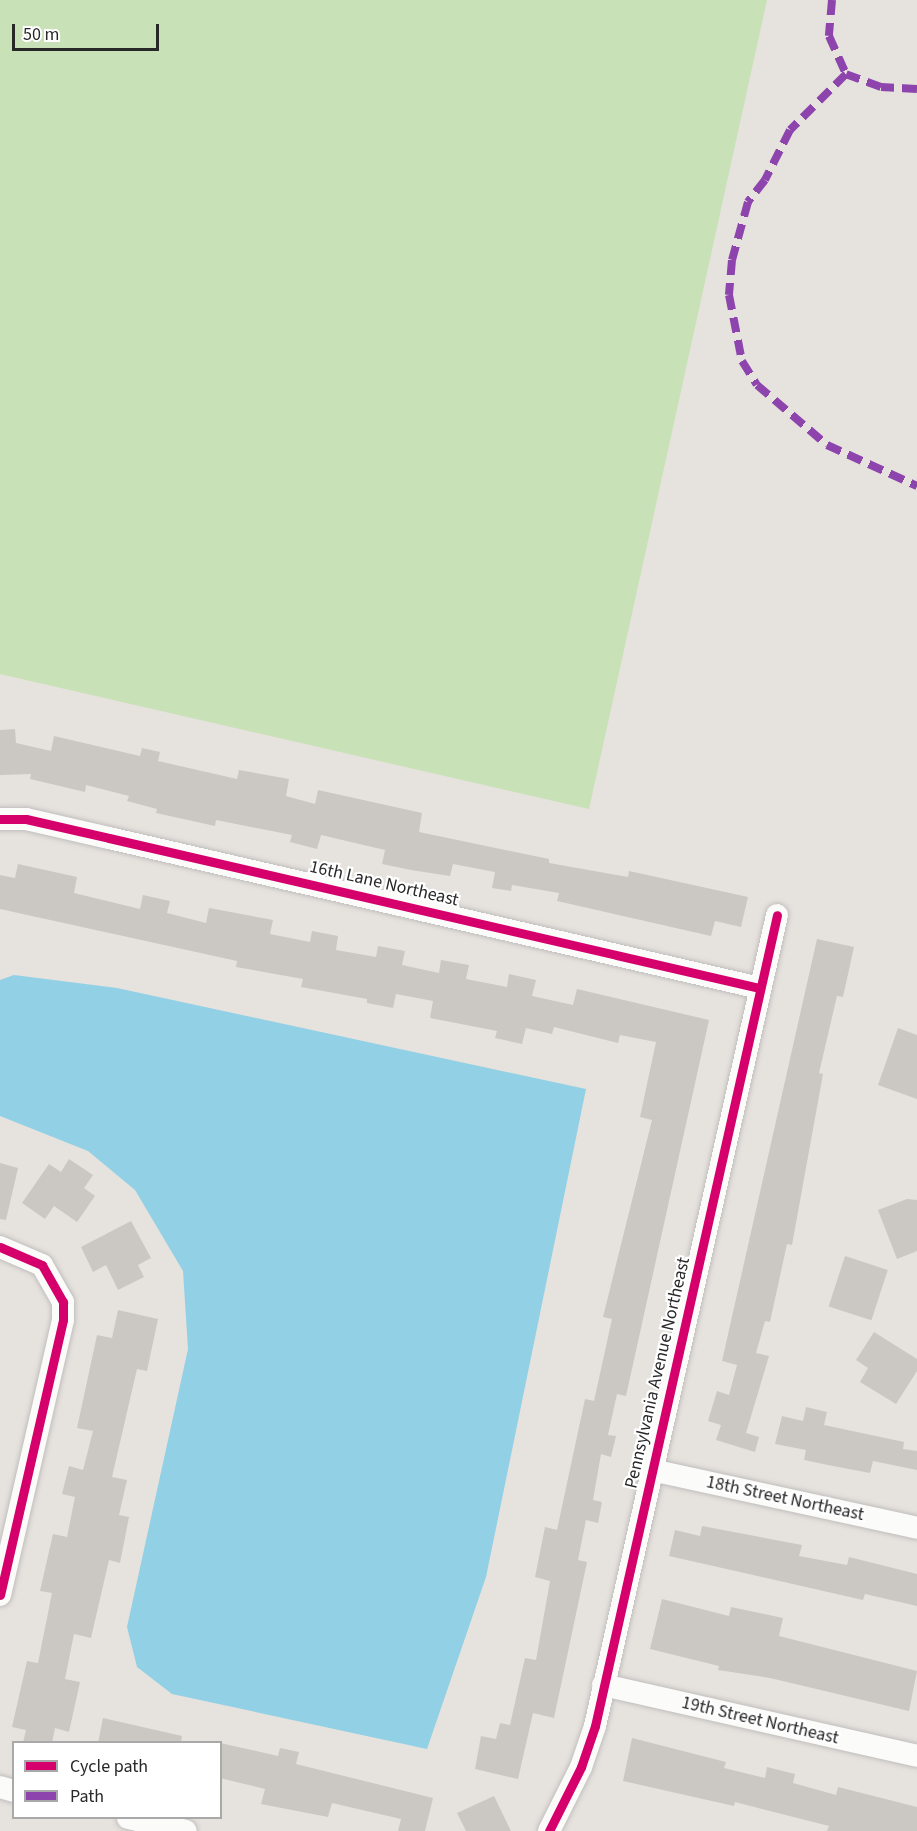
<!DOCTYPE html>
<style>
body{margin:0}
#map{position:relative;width:917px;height:1831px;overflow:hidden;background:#e6e2dd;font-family:"Source Sans 3",sans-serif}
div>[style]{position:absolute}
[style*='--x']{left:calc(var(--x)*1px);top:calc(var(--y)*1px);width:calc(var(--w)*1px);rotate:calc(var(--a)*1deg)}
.green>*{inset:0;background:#c8e1b6}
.water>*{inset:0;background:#92d0e6}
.building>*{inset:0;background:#cbc8c4;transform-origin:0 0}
.roads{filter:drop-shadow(0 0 2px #c0bebe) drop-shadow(0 0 2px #c0bebe)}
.minor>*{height:22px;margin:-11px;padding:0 11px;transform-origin:11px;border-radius:11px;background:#fbfbfa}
.quiet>*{height:8px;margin-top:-4px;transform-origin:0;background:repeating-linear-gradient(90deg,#8e44ad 0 15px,transparent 0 23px)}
.cycleway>*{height:9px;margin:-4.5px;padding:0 4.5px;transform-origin:4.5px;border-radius:4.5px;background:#d6006c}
span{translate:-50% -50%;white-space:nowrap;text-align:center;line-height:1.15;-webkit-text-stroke:4.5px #fff;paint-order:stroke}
.street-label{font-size:18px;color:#282828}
.legend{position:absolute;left:12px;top:1741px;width:210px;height:78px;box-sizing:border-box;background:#fff;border:2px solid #a9a9a9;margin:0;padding:8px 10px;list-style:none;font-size:18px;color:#282828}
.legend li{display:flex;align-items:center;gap:12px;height:30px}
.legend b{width:30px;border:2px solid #a9a9a9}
.scale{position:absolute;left:12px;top:24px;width:147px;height:27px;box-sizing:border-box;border:3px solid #282828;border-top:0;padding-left:8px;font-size:18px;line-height:21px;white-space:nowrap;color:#282828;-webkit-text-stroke:4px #fff;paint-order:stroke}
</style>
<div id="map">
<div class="green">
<i style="clip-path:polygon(0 0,767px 0,589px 809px,0 674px)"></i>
</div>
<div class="water">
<i style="clip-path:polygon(14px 975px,117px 988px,586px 1089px,486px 1577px,427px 1749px,172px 1694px,137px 1667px,127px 1627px,188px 1349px,183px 1271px,135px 1190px,88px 1151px,0 1116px,0 980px)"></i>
</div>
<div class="building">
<i style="clip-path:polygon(15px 729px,16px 743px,51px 751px,54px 736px,140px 756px,142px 748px,160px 752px,158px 761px,237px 779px,239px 770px,289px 779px,286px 796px,315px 804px,318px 790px,422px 813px,419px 832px,549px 859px,549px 863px,628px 877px,629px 871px,748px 897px,741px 927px,715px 921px,711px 936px,557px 901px,559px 893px,512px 885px,511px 891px,492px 888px,495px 872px,453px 864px,450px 876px,411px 870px,382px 864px,385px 850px,321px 835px,317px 849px,290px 842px,292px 835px,216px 820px,215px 826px,156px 813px,157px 809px,127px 801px,129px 796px,86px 785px,85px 792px,30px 779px,31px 774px,0 775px,0 730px)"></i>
<i style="clip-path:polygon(18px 864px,77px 877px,74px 893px,140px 909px,143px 895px,170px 901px,167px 913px,206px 923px,209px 908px,273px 920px,270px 934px,310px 942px,312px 931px,338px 936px,336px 950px,376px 957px,378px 946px,405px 951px,402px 965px,439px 973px,441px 960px,469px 965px,466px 979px,507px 987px,509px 974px,536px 980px,532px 996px,573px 1005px,577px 989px,709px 1020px,626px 1396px,617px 1394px,608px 1435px,616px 1436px,611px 1457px,601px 1454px,593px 1500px,602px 1502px,598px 1523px,586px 1520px,578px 1560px,587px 1562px,554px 1718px,533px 1713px,518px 1779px,475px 1769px,481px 1736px,496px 1739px,500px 1723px,510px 1725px,525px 1658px,536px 1660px,550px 1581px,535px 1577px,545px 1527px,557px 1530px,585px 1399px,594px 1401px,612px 1319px,603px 1317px,652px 1120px,640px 1117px,656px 1042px,620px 1035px,618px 1043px,554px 1027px,552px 1034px,526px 1028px,522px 1044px,495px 1038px,497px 1031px,430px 1018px,433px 1001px,396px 994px,393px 1008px,367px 1003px,367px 999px,301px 987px,303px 979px,236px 967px,237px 961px,0 909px,0 875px,15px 878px)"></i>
<i style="clip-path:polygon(817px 939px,854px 947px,843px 997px,837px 996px,819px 1073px,823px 1074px,792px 1245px,787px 1244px,770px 1322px,765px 1321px,756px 1353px,769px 1356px,746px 1433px,759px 1437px,755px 1452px,716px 1440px,721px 1425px,708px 1421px,717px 1391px,729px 1395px,737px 1365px,722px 1361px)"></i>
<i style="clip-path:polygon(898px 1028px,917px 1035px,917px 1099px,878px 1085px)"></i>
<i style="clip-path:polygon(69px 1159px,93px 1175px,84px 1188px,95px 1196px,77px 1222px,54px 1206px,45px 1219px,22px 1203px,49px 1164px,61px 1172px)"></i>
<i style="clip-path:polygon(0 1163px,18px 1168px,6px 1220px,0 1219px)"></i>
<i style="clip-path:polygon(907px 1199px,917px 1200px,917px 1251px,897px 1259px,878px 1210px)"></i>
<i style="clip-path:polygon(131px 1221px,151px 1258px,138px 1265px,144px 1277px,118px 1290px,106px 1265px,93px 1272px,81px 1247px)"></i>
<i style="left:845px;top:1256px;width:45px;height:53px;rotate:18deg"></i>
<i style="clip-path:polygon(118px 1310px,158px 1319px,147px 1371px,137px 1369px,112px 1477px,127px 1480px,119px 1515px,129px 1517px,120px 1563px,109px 1560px,91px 1638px,74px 1634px,65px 1679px,80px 1682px,69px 1732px,55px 1728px,52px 1743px,23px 1743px,26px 1730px,12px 1727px,27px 1661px,38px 1663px,52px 1593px,40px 1591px,53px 1534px,67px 1537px,75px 1497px,62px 1494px,69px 1466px,83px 1470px,93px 1431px,77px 1428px,97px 1335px,112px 1338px)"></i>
<i style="clip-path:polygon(874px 1332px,917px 1359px,917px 1371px,896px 1404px,860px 1382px,868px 1368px,856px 1360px)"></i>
<i style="clip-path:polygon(806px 1407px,827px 1412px,824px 1425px,904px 1442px,903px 1449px,917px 1451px,917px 1470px,873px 1461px,870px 1473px,833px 1466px,804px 1460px,806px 1450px,775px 1444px,782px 1416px,803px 1421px)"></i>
<i style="clip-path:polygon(702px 1526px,802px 1545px,799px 1556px,847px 1565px,849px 1557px,917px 1574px,917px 1606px,865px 1594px,863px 1600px,669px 1556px,675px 1530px,700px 1536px)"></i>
<i style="clip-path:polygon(662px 1599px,729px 1616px,731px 1607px,783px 1618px,779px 1636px,917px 1671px,909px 1711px,770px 1678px,718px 1670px,719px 1666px,650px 1649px)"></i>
<i style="clip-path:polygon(103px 1718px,182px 1736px,181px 1743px,98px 1743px)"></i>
<i style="clip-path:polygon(632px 1738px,726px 1762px,724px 1768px,765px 1778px,767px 1767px,795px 1774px,793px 1783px,836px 1795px,838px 1787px,917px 1807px,917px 1831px,827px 1831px,829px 1826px,735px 1802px,734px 1806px,623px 1781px)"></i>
<i style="clip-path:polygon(220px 1743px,278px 1756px,280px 1748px,299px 1752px,296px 1764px,433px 1798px,425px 1831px,398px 1831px,401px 1819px,332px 1803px,328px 1817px,261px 1804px,265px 1789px,220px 1778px)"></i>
<i style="clip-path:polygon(494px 1796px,511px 1831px,466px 1831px,457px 1813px)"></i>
</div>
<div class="roads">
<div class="minor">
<i style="--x:0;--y:819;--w:26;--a:0"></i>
<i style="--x:26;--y:819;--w:85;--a:12.9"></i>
<i style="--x:109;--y:838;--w:668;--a:12.98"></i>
<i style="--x:0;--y:1247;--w:46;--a:23.2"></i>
<i style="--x:42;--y:1265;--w:43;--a:60.4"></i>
<i style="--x:63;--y:1302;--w:18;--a:90"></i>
<i style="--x:63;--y:1320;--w:282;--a:102.9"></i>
<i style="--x:652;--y:1470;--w:271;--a:12.3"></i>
<i style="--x:603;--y:1685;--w:322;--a:12.7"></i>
<i style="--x:0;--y:1787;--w:15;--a:16"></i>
<i style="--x:128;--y:1818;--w:59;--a:12.6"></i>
<i style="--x:549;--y:1831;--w:72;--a:-63.4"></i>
<i style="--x:581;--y:1767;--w:43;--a:-71.1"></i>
<i style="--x:595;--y:1726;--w:831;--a:-77.35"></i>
</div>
</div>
<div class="quiet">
<i style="--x:832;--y:0;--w:36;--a:95"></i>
<i style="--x:829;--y:36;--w:42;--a:65.9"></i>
<i style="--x:917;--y:89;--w:36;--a:-177"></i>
<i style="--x:881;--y:87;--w:37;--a:-160"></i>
<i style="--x:846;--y:74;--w:79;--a:135"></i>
<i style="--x:790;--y:130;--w:56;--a:116.6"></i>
<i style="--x:765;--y:180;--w:28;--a:128"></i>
<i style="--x:748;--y:202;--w:60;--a:105.4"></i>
<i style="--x:732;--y:260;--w:35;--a:95"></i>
<i style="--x:729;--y:295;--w:67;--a:78.9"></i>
<i style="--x:742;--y:361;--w:28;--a:58"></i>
<i style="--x:757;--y:385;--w:92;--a:40.6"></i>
<i style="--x:827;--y:445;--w:99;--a:24.5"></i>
</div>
<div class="cycleway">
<i style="--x:0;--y:819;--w:26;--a:0"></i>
<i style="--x:26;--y:819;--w:85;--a:12.9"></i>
<i style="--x:109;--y:838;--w:668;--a:12.98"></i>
<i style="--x:0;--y:1247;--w:46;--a:23.2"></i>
<i style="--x:42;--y:1265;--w:43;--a:60.4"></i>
<i style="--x:63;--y:1302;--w:18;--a:90"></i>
<i style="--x:63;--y:1320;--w:282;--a:102.9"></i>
<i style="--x:549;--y:1831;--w:72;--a:-63.4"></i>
<i style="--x:581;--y:1767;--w:43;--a:-71.1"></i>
<i style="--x:595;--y:1726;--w:831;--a:-77.35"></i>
</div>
<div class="street-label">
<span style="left:384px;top:884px;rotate:13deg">16th Lane Northeast</span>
<span style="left:658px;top:1373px;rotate:-77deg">Pennsylvania Avenue Northeast</span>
<span style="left:785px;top:1499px;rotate:12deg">18th Street Northeast</span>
<span style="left:760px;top:1721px;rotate:13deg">19th Street Northeast</span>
</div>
<ul class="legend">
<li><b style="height:8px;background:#d6006c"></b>Cycle path</li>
<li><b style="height:8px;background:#8e44ad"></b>Path</li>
</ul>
<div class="scale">50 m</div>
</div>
